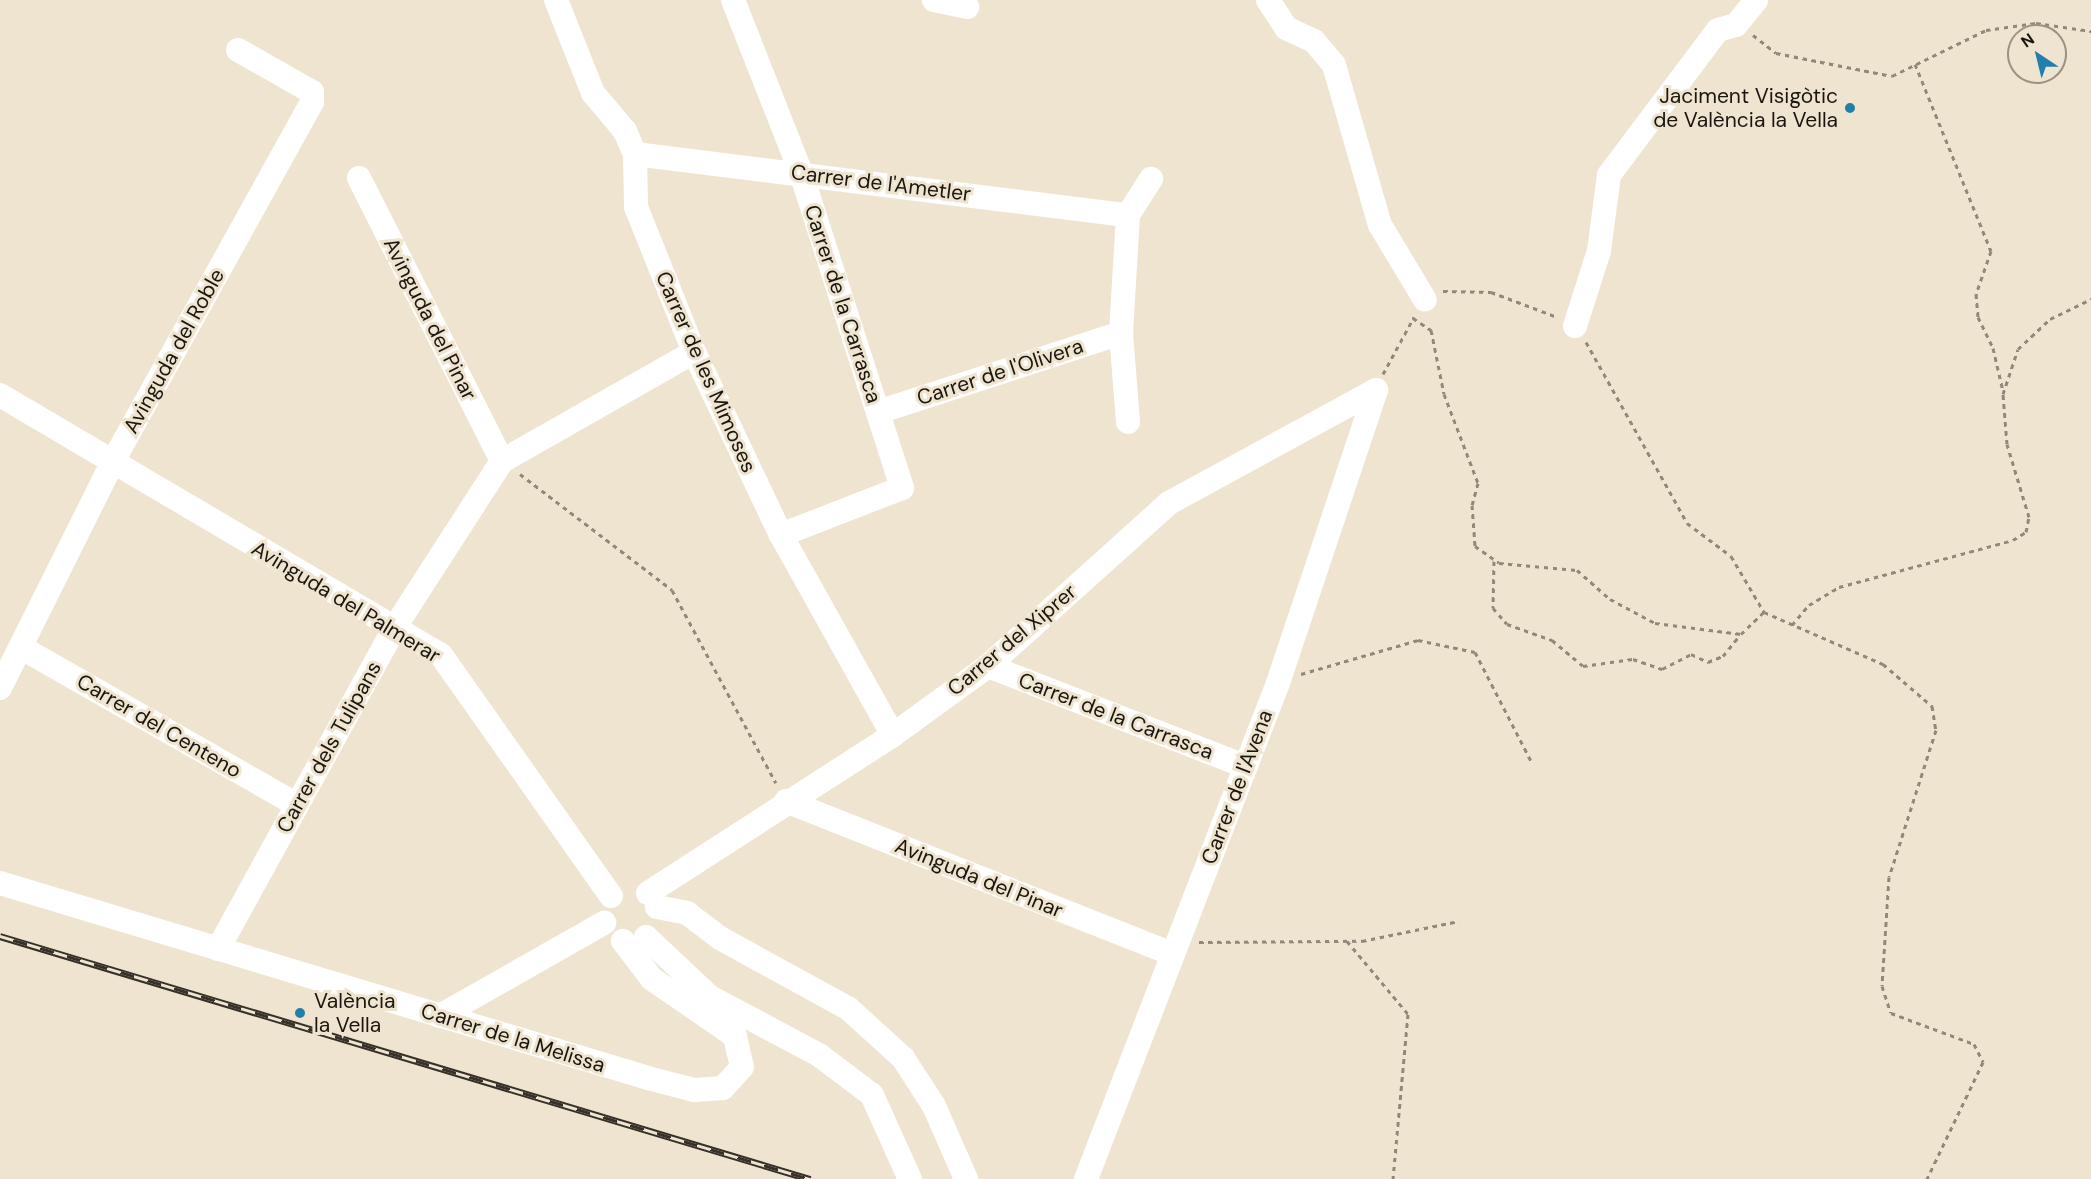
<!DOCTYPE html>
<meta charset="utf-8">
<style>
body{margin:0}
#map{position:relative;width:2091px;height:1179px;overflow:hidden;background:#efe4cf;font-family:"DM Sans",sans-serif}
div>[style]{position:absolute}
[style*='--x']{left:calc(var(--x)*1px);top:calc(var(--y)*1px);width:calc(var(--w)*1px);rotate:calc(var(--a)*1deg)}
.path>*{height:3px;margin-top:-1.5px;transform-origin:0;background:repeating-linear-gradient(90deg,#908879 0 4.5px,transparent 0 9px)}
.minor>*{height:24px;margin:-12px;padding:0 12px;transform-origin:12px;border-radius:12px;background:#fff}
.rail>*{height:7px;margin-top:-3.5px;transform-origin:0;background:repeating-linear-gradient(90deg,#efe4cf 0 14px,#353028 0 28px);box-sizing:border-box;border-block:2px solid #353028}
.dots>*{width:16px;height:16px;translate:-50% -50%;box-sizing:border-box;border:3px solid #efe4cf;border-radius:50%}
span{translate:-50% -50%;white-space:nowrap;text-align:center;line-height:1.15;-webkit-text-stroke:6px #efe4cf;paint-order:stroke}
.poi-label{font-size:21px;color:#1a160f}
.right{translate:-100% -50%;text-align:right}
.left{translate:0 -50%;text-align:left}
.street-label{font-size:21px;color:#1a160f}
.north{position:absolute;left:2007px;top:24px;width:60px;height:60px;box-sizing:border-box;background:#efe4cf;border:2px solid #9a9282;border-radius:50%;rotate:325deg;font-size:16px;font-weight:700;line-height:24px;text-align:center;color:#1a160f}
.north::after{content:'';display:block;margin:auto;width:21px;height:27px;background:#217fac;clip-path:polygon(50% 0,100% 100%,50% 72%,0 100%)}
</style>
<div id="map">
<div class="path">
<i style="--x:1753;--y:35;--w:29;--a:38"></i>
<i style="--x:1776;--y:53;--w:118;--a:11.2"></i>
<i style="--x:1892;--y:76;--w:105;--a:-26.1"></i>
<i style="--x:1986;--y:30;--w:50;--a:-8"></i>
<i style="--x:2036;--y:23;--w:56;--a:8.3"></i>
<i style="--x:1915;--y:64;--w:202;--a:67.9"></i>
<i style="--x:1991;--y:251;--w:46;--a:109.2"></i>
<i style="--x:1976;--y:294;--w:23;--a:85"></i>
<i style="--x:1978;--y:317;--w:34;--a:64"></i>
<i style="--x:1993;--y:348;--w:44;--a:76.9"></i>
<i style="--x:1443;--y:291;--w:48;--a:1.2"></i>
<i style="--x:1491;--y:292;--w:71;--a:20.7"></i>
<i style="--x:1413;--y:318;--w:22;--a:34"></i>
<i style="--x:1431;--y:330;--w:65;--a:78.5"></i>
<i style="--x:1444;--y:394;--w:95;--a:69.1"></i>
<i style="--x:1478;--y:483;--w:23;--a:105"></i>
<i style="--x:1472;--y:505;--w:41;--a:85.8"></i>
<i style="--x:1475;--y:546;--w:29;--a:35"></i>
<i style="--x:1499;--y:563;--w:78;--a:5.1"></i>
<i style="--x:1577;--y:570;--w:44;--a:41.3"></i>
<i style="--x:1610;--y:599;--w:51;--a:28.1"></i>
<i style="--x:1655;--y:623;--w:87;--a:7.3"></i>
<i style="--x:1741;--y:634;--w:32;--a:-44"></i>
<i style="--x:1586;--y:342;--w:207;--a:60.8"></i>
<i style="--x:1687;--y:523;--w:55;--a:36.9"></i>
<i style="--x:1731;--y:556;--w:65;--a:59.5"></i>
<i style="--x:1764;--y:612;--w:130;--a:23.6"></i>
<i style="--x:1883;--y:664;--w:65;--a:40.6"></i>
<i style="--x:1932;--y:706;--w:24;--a:81"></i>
<i style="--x:1936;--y:730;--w:154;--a:107.7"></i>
<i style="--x:1889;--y:877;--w:109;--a:93.7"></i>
<i style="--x:1882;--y:986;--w:28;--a:72"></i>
<i style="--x:1891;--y:1013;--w:89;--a:20.5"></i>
<i style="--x:1974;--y:1044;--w:20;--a:63"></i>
<i style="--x:1983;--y:1062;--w:130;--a:115.6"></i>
<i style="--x:1383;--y:374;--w:65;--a:-61.5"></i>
<i style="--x:520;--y:474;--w:191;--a:37.3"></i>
<i style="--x:672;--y:590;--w:219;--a:61.7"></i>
<i style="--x:1494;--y:561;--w:47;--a:91.2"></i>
<i style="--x:1493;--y:608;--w:21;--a:49"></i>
<i style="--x:1507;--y:624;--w:48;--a:19.6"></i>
<i style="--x:1552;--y:640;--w:40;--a:40"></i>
<i style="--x:1583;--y:666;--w:50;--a:-8"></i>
<i style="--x:1633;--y:659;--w:31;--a:19"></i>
<i style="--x:1662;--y:669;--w:33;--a:-27"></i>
<i style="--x:1691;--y:654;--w:19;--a:25"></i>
<i style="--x:1708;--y:662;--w:16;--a:-22"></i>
<i style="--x:1723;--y:656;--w:27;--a:-51"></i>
<i style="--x:1792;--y:625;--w:26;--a:-50"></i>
<i style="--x:1809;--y:605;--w:35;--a:-31"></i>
<i style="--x:1839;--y:587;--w:180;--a:-15.1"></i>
<i style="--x:2013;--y:540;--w:15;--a:-32"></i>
<i style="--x:2026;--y:532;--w:15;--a:-79"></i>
<i style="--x:2029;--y:517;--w:76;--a:-106.8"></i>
<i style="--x:2007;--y:444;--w:50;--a:-94.6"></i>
<i style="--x:2003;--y:394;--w:47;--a:-71.6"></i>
<i style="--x:2018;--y:349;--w:44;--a:-43.2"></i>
<i style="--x:2050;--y:319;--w:46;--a:-26"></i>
<i style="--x:1301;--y:674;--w:122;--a:-16.2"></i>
<i style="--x:1418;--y:640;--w:58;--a:11.9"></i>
<i style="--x:1475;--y:652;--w:125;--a:62.8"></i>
<i style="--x:1347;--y:941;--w:95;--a:50.1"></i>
<i style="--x:1408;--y:1014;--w:166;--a:95.2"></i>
<i style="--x:1199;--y:942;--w:163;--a:-0.4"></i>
<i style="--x:1362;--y:941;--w:99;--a:-11.7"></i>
</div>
<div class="minor">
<i style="--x:556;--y:0;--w:100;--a:68.3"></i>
<i style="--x:593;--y:93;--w:50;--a:49.9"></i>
<i style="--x:625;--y:131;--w:25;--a:67"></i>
<i style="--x:635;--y:154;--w:53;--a:88.9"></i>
<i style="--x:636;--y:207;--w:156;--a:68.2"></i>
<i style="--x:694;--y:352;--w:203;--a:64.6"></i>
<i style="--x:781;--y:535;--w:229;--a:60.8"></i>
<i style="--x:733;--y:0;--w:186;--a:68.5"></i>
<i style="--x:801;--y:173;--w:331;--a:72.2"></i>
<i style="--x:902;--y:488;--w:130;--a:158.8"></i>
<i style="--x:934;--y:0;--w:34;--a:12"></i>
<i style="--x:1268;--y:0;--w:33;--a:57"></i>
<i style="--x:1286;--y:28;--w:31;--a:25"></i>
<i style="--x:1314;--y:41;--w:31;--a:50"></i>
<i style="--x:1334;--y:65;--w:166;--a:74"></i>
<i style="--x:1380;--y:225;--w:87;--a:59"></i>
<i style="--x:635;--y:154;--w:497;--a:7.1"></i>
<i style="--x:359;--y:178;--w:317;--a:63.2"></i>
<i style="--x:1575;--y:326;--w:79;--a:-72.3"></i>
<i style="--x:1599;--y:251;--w:77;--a:-82.5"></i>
<i style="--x:1609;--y:175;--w:181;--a:-53.1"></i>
<i style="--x:1718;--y:30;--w:19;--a:-16"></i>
<i style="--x:1736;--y:25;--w:32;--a:-51"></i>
<i style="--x:0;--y:395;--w:512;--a:30.52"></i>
<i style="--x:441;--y:655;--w:295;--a:54.8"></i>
<i style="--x:878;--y:412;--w:256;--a:-18"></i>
<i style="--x:1128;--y:422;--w:89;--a:-94.5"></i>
<i style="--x:1121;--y:333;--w:118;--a:-86.6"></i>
<i style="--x:1128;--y:215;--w:43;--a:-57.4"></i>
<i style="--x:22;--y:648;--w:315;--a:29.7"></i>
<i style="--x:988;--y:666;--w:275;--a:21.3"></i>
<i style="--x:0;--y:688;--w:251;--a:-63.5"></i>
<i style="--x:112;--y:463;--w:413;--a:-61"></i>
<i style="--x:312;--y:102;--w:10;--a:-90"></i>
<i style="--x:312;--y:92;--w:85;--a:-150.4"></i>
<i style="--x:786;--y:801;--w:416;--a:21.6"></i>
<i style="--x:0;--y:883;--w:677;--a:16.75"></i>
<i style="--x:648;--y:1078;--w:48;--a:14.6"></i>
<i style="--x:694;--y:1090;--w:29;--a:-4"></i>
<i style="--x:723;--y:1088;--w:28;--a:-48"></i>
<i style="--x:742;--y:1067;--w:32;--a:-103"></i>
<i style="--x:735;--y:1036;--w:101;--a:-145.5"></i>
<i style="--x:652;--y:979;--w:48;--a:-127.3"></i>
<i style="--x:648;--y:893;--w:292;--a:-32.8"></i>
<i style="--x:893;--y:735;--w:117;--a:-36"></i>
<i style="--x:988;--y:666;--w:244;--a:-42"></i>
<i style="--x:1169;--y:503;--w:236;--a:-28.6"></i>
<i style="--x:657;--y:907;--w:31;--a:11"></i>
<i style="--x:687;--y:913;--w:41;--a:37.1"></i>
<i style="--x:720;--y:938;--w:147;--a:28.8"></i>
<i style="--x:849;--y:1009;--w:73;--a:42.2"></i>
<i style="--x:903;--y:1058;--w:57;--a:57.1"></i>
<i style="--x:934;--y:1106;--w:80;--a:66.3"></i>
<i style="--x:646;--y:937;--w:88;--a:43.2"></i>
<i style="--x:710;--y:997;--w:123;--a:28"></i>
<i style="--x:819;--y:1055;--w:66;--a:37"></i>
<i style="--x:872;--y:1095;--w:92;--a:65.7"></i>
<i style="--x:218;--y:949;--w:367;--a:-61.2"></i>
<i style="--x:395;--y:627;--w:197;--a:-57.2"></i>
<i style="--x:502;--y:461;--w:221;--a:-29.6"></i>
<i style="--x:440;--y:1016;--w:189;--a:-29.6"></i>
<i style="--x:1086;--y:1179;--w:532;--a:-68.84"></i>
<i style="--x:1278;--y:683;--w:309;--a:-71.5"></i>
</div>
<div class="rail">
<i style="--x:0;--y:936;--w:846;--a:16.7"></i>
</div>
<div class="dots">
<i style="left:1850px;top:108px;background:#217fac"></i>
<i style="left:300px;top:1013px;background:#217fac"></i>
</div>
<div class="poi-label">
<span class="right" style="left:1838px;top:108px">Jaciment Visigòtic<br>de València la Vella</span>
<span class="left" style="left:314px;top:1013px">València<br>la Vella</span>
</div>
<div class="street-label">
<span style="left:881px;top:183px;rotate:7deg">Carrer de l'Ametler</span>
<span style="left:843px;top:304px;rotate:72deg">Carrer de la Carrasca</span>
<span style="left:430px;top:319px;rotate:63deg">Avinguda del Pinar</span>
<span style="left:174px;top:351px;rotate:-61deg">Avinguda del Roble</span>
<span style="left:706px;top:372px;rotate:66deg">Carrer de les Mimoses</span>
<span style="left:1000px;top:372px;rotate:-18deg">Carrer de l'Olivera</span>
<span style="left:346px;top:602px;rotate:31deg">Avinguda del Palmerar</span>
<span style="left:1012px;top:640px;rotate:-40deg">Carrer del Xiprer</span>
<span style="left:1116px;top:716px;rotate:21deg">Carrer de la Carrasca</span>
<span style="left:159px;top:726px;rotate:30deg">Carrer del Centeno</span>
<span style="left:329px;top:747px;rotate:-61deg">Carrer dels Tulipans</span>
<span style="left:1237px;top:787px;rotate:-69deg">Carrer de l'Avena</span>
<span style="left:979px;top:878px;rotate:22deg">Avinguda del Pinar</span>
<span style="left:513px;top:1038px;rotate:17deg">Carrer de la Melissa</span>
</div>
<div class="north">N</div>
</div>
